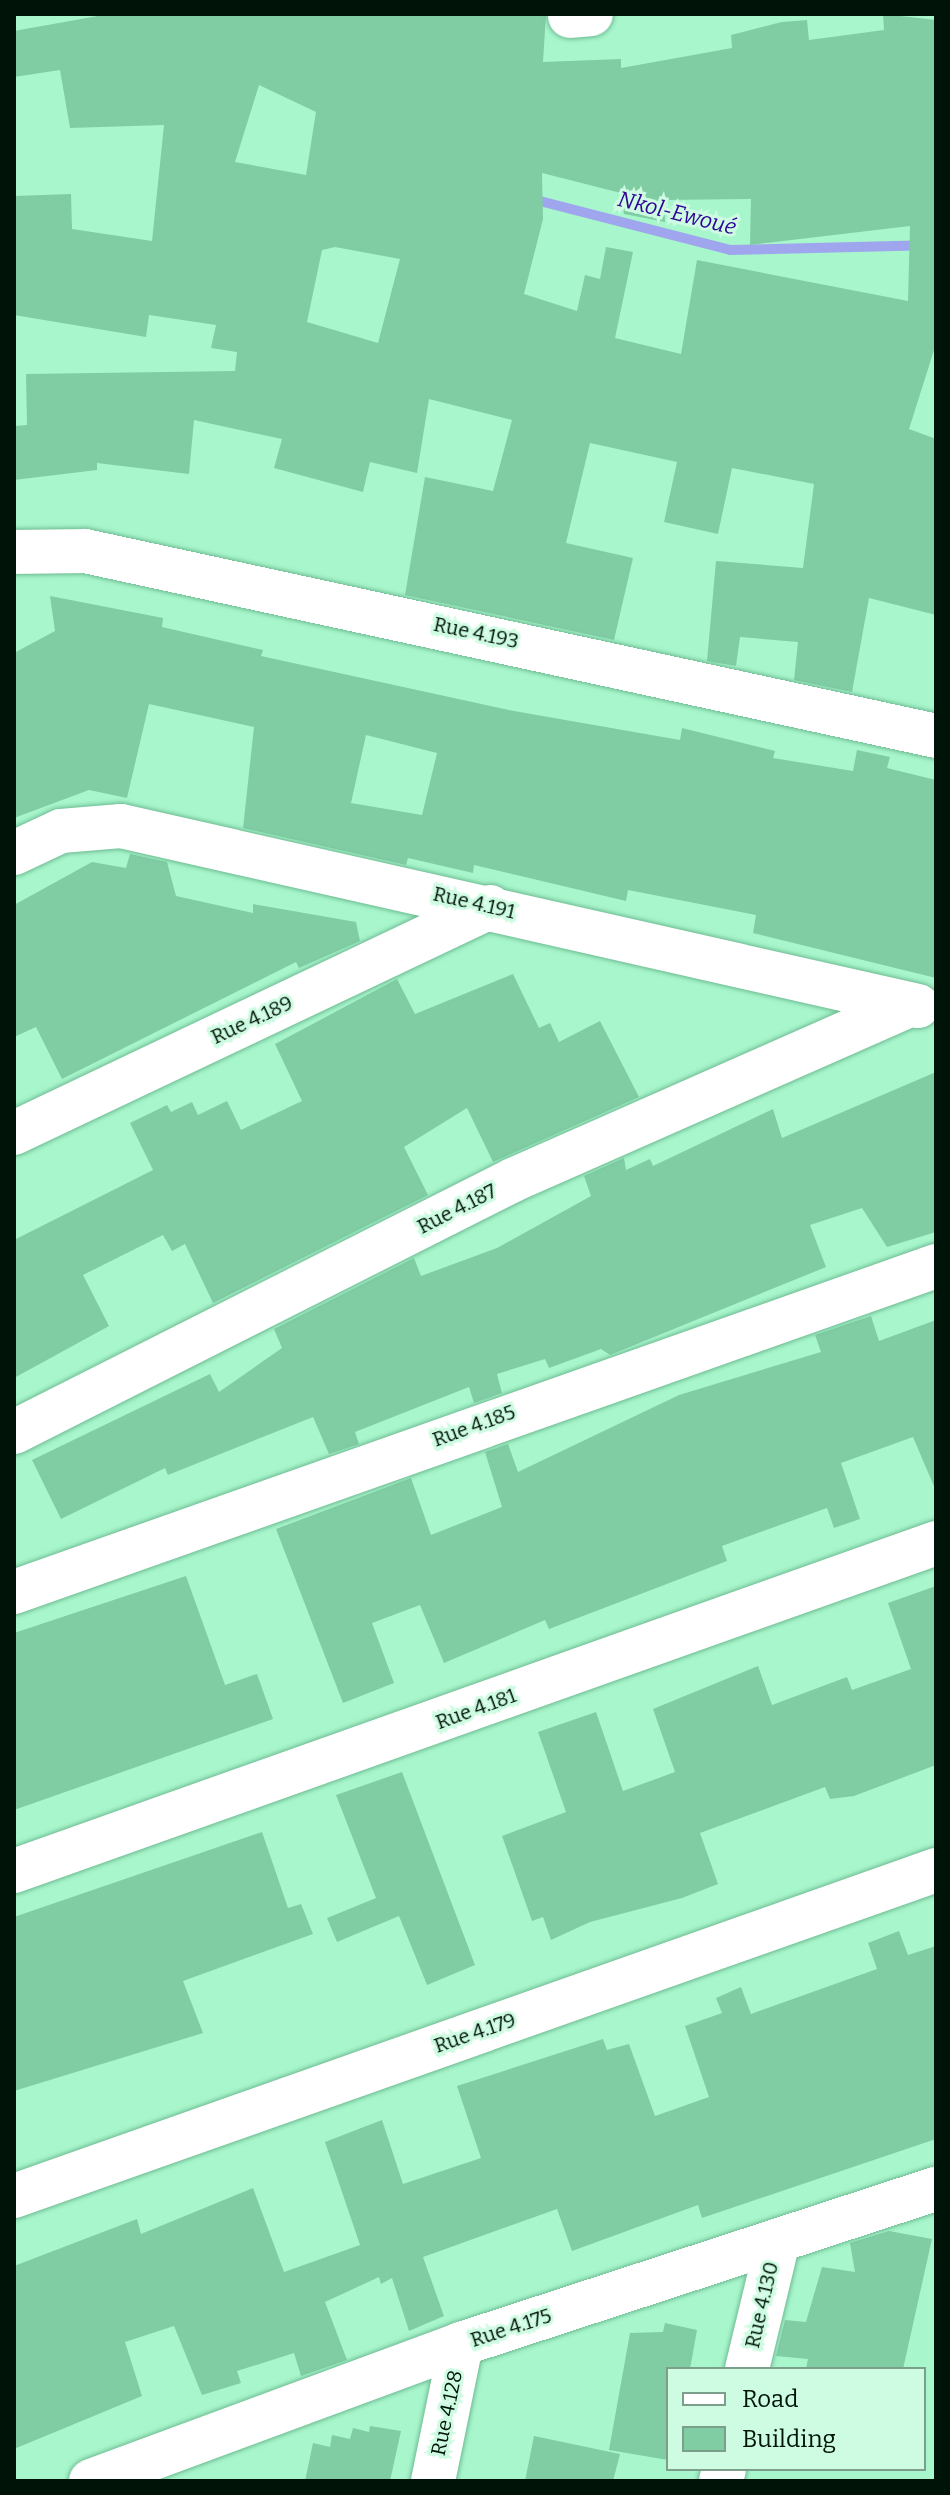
<!DOCTYPE html>
<meta charset="utf-8">
<style>
body{margin:0}
#map{position:relative;width:950px;height:2495px;overflow:hidden;background:#a8f6cc;font-family:Bitter,serif}
div>[style]{position:absolute}
[style*='--x']{left:calc(var(--x)*1px);top:calc(var(--y)*1px);width:calc(var(--w)*1px);rotate:calc(var(--a)*1deg)}
.stream>*{height:10px;margin:-5px;padding:0 5px;transform-origin:5px;border-radius:5px;background:#a0a6ed}
.building>*{inset:0;background:#80cda4}
.roads{filter:drop-shadow(0 0 2px #6fbb93) drop-shadow(0 0 2px #6fbb93)}
.minor>*{height:44px;margin:-22px;padding:0 22px;transform-origin:22px;border-radius:22px;background:#fff}
span{translate:-50% -50%;white-space:nowrap;text-align:center;line-height:1.15;-webkit-text-stroke:6px #cefce2;paint-order:stroke}
.street-label{font-size:20px;color:#001308}
.water-label{font-size:22px;color:#2f0398;font-style:italic}
.frame{position:absolute;inset:0;border:16px solid #001308;pointer-events:none}
.legend{position:absolute;left:666px;top:2367px;width:260px;height:104px;box-sizing:border-box;background:#cefce2;border:2px solid #7c9f8b;margin:0;padding:10px 14px;list-style:none;font-size:24px;color:#001308}
.legend li{display:flex;align-items:center;gap:16px;height:40px}
.legend b{width:40px;border:2px solid #7c9f8b}
</style>
<div id="map">
<div class="stream">
<i style="--x:532;--y:199;--w:204;--a:14.4"></i>
<i style="--x:730;--y:250;--w:206;--a:-1.4"></i>
</div>
<div class="building">
<i style="clip-path:polygon(evenodd,109px 14px,546px 14px,543px 62px,621px 59px,621px 68px,732px 48px,731px 35px,782px 22px,807px 20px,809px 40px,884px 30px,883px 14px,936px 20px,935px 347px,909px 429px,936px 439px,936px 615px,869px 598px,852px 692px,794px 680px,798px 642px,740px 637px,736px 666px,707px 661px,716px 561px,803px 568px,814px 484px,732px 468px,718px 534px,664px 522px,677px 462px,590px 443px,566px 543px,633px 558px,614px 640px,405px 595px,425px 477px,493px 491px,512px 420px,429px 399px,417px 473px,370px 462px,363px 492px,274px 468px,282px 439px,194px 420px,189px 474px,97px 463px,97px 470px,14px 480px,14px 426px,27px 425px,26px 374px,235px 371px,237px 352px,211px 348px,216px 325px,149px 315px,146px 337px,14px 315px,14px 196px,71px 194px,72px 229px,152px 241px,164px 125px,70px 128px,60px 70px,14px 77px,14px 31px,109px 14px,259px 85px,316px 112px,306px 175px,235px 162px,259px 85px,109px 14px,542px 173px,621px 193px,624px 214px,665px 222px,664px 200px,751px 199px,750px 245px,910px 226px,908px 301px,697px 260px,681px 354px,615px 338px,633px 252px,606px 247px,600px 279px,585px 275px,577px 311px,524px 294px,543px 219px,542px 173px,109px 14px,335px 247px,400px 259px,378px 343px,307px 322px,322px 250px,335px 247px)"></i>
<i style="clip-path:polygon(evenodd,50px 596px,163px 618px,162px 627px,263px 650px,261px 656px,514px 711px,680px 740px,682px 728px,775px 751px,773px 758px,853px 771px,857px 750px,890px 757px,887px 768px,936px 780px,936px 978px,753px 933px,756px 915px,628px 890px,626px 901px,474px 865px,473px 873px,408px 858px,406px 865px,243px 828px,254px 727px,149px 704px,127px 798px,89px 790px,14px 818px,14px 653px,55px 631px,50px 596px,366px 735px,437px 753px,422px 815px,351px 803px,366px 735px)"></i>
<i style="clip-path:polygon(130px 854px,167px 862px,176px 896px,253px 913px,253px 904px,356px 922px,360px 941px,299px 968px,296px 962px,62px 1079px,36px 1027px,14px 1037px,14px 905px,92px 862px,126px 868px)"></i>
<i style="clip-path:polygon(513px 974px,539px 1028px,550px 1023px,559px 1042px,600px 1021px,639px 1097px,493px 1162px,467px 1108px,404px 1147px,428px 1195px,213px 1303px,185px 1244px,172px 1251px,163px 1235px,83px 1275px,109px 1326px,14px 1378px,14px 1240px,153px 1170px,130px 1123px,167px 1105px,171px 1112px,192px 1102px,198px 1115px,227px 1101px,241px 1130px,302px 1101px,275px 1044px,397px 979px,415px 1014px)"></i>
<i style="clip-path:polygon(936px 1072px,936px 1232px,887px 1247px,862px 1208px,810px 1225px,826px 1267px,610px 1355px,601px 1349px,549px 1368px,545px 1359px,497px 1374px,502px 1393px,474px 1403px,469px 1387px,355px 1432px,359px 1444px,329px 1454px,313px 1417px,168px 1475px,165px 1468px,61px 1519px,32px 1460px,210px 1374px,219px 1392px,282px 1348px,274px 1329px,414px 1258px,421px 1276px,497px 1248px,591px 1196px,584px 1176px,624px 1158px,626px 1170px,650px 1159px,653px 1166px,773px 1109px,782px 1138px)"></i>
<i style="clip-path:polygon(871px 1316px,879px 1341px,936px 1320px,936px 1491px,913px 1437px,841px 1463px,860px 1519px,834px 1528px,827px 1508px,722px 1546px,727px 1561px,549px 1629px,545px 1620px,444px 1663px,420px 1605px,372px 1623px,394px 1683px,343px 1703px,276px 1529px,411px 1478px,431px 1535px,502px 1507px,485px 1452px,508px 1444px,518px 1472px,679px 1395px,821px 1352px,815px 1335px)"></i>
<i style="clip-path:polygon(186px 1576px,225px 1685px,257px 1674px,273px 1719px,14px 1810px,14px 1633px)"></i>
<i style="clip-path:polygon(936px 1586px,936px 1765px,854px 1796px,830px 1799px,825px 1787px,700px 1833px,718px 1884px,682px 1898px,590px 1922px,551px 1940px,543px 1917px,532px 1921px,502px 1836px,566px 1812px,538px 1732px,596px 1712px,623px 1791px,675px 1772px,653px 1709px,758px 1666px,772px 1705px,847px 1677px,852px 1690px,911px 1669px,888px 1603px)"></i>
<i style="clip-path:polygon(402px 1772px,475px 1965px,427px 1985px,399px 1916px,337px 1942px,327px 1918px,376px 1898px,336px 1795px)"></i>
<i style="clip-path:polygon(262px 1832px,288px 1908px,301px 1904px,313px 1934px,183px 1981px,203px 2033px,14px 2091px,14px 1917px)"></i>
<i style="clip-path:polygon(899px 1931px,908px 1955px,936px 1946px,936px 2139px,702px 2218px,698px 2205px,572px 2251px,557px 2209px,423px 2257px,444px 2316px,409px 2331px,392px 2278px,381px 2284px,379px 2277px,325px 2302px,347px 2360px,301px 2376px,294px 2353px,237px 2371px,241px 2383px,202px 2395px,174px 2326px,125px 2342px,142px 2396px,14px 2449px,14px 2266px,137px 2219px,141px 2234px,253px 2188px,284px 2272px,360px 2245px,325px 2142px,382px 2120px,403px 2184px,481px 2158px,457px 2086px,603px 2039px,607px 2050px,629px 2044px,655px 2116px,709px 2097px,685px 2026px,722px 2013px,716px 1998px,741px 1987px,751px 2014px,877px 1969px,868px 1943px)"></i>
<i style="clip-path:polygon(889px 2231px,932px 2239px,903px 2369px,806px 2369px,808px 2359px,776px 2356px,785px 2320px,806px 2322px,822px 2267px,855px 2272px,850px 2243px)"></i>
<i style="clip-path:polygon(665px 2323px,697px 2330px,690px 2369px,668px 2369px,668px 2460px,609px 2450px,630px 2333px,663px 2332px)"></i>
<i style="clip-path:polygon(370px 2426px,401px 2431px,390px 2481px,305px 2481px,313px 2443px,330px 2447px,332px 2435px,350px 2439px,353px 2428px,369px 2432px)"></i>
<i style="clip-path:polygon(534px 2436px,620px 2454px,613px 2481px,525px 2481px)"></i>
</div>
<div class="roads">
<div class="minor">
<i style="--x:570;--y:16;--w:21;--a:-5"></i>
<i style="--x:14;--y:552;--w:71;--a:-0.8"></i>
<i style="--x:85;--y:551;--w:871;--a:12.26"></i>
<i style="--x:14;--y:853;--w:52;--a:-25.1"></i>
<i style="--x:61;--y:831;--w:60;--a:-4.8"></i>
<i style="--x:121;--y:826;--w:817;--a:12.73"></i>
<i style="--x:14;--y:1133;--w:527;--a:-25.4"></i>
<i style="--x:14;--y:1432;--w:559;--a:-26.79"></i>
<i style="--x:513;--y:1180;--w:434;--a:-23.8"></i>
<i style="--x:14;--y:1592;--w:978;--a:-19.47"></i>
<i style="--x:14;--y:1871;--w:979;--a:-19.58"></i>
<i style="--x:14;--y:2196;--w:978;--a:-19.47"></i>
<i style="--x:747;--y:2369;--w:132;--a:-76.4"></i>
<i style="--x:91;--y:2481;--w:395;--a:-20.3"></i>
<i style="--x:461;--y:2344;--w:500;--a:-18.1"></i>
<i style="--x:433;--y:2481;--w:140;--a:-78.4"></i>
<i style="--x:721;--y:2481;--w:12;--a:-76"></i>
</div>
</div>
<div class="street-label">
<span style="left:476px;top:633px;rotate:12deg">Rue 4.193</span>
<span style="left:474px;top:903px;rotate:13deg">Rue 4.191</span>
<span style="left:252px;top:1020px;rotate:-25deg">Rue 4.189</span>
<span style="left:457px;top:1209px;rotate:-27deg">Rue 4.187</span>
<span style="left:474px;top:1426px;rotate:-20deg">Rue 4.185</span>
<span style="left:476px;top:1709px;rotate:-20deg">Rue 4.181</span>
<span style="left:475px;top:2033px;rotate:-19deg">Rue 4.179</span>
<span style="left:762px;top:2305px;rotate:-77deg">Rue 4.130</span>
<span style="left:511px;top:2328px;rotate:-18deg">Rue 4.175</span>
<span style="left:447px;top:2413px;rotate:-78deg">Rue 4.128</span>
</div>
<div class="water-label">
<span style="left:677px;top:213px;rotate:14deg">Nkol-Ewoué</span>
</div>
<div class="frame"></div>
<ul class="legend">
<li><b style="height:10px;background:#fff"></b>Road</li>
<li><b style="height:22px;background:#80cda4"></b>Building</li>
</ul>
</div>
